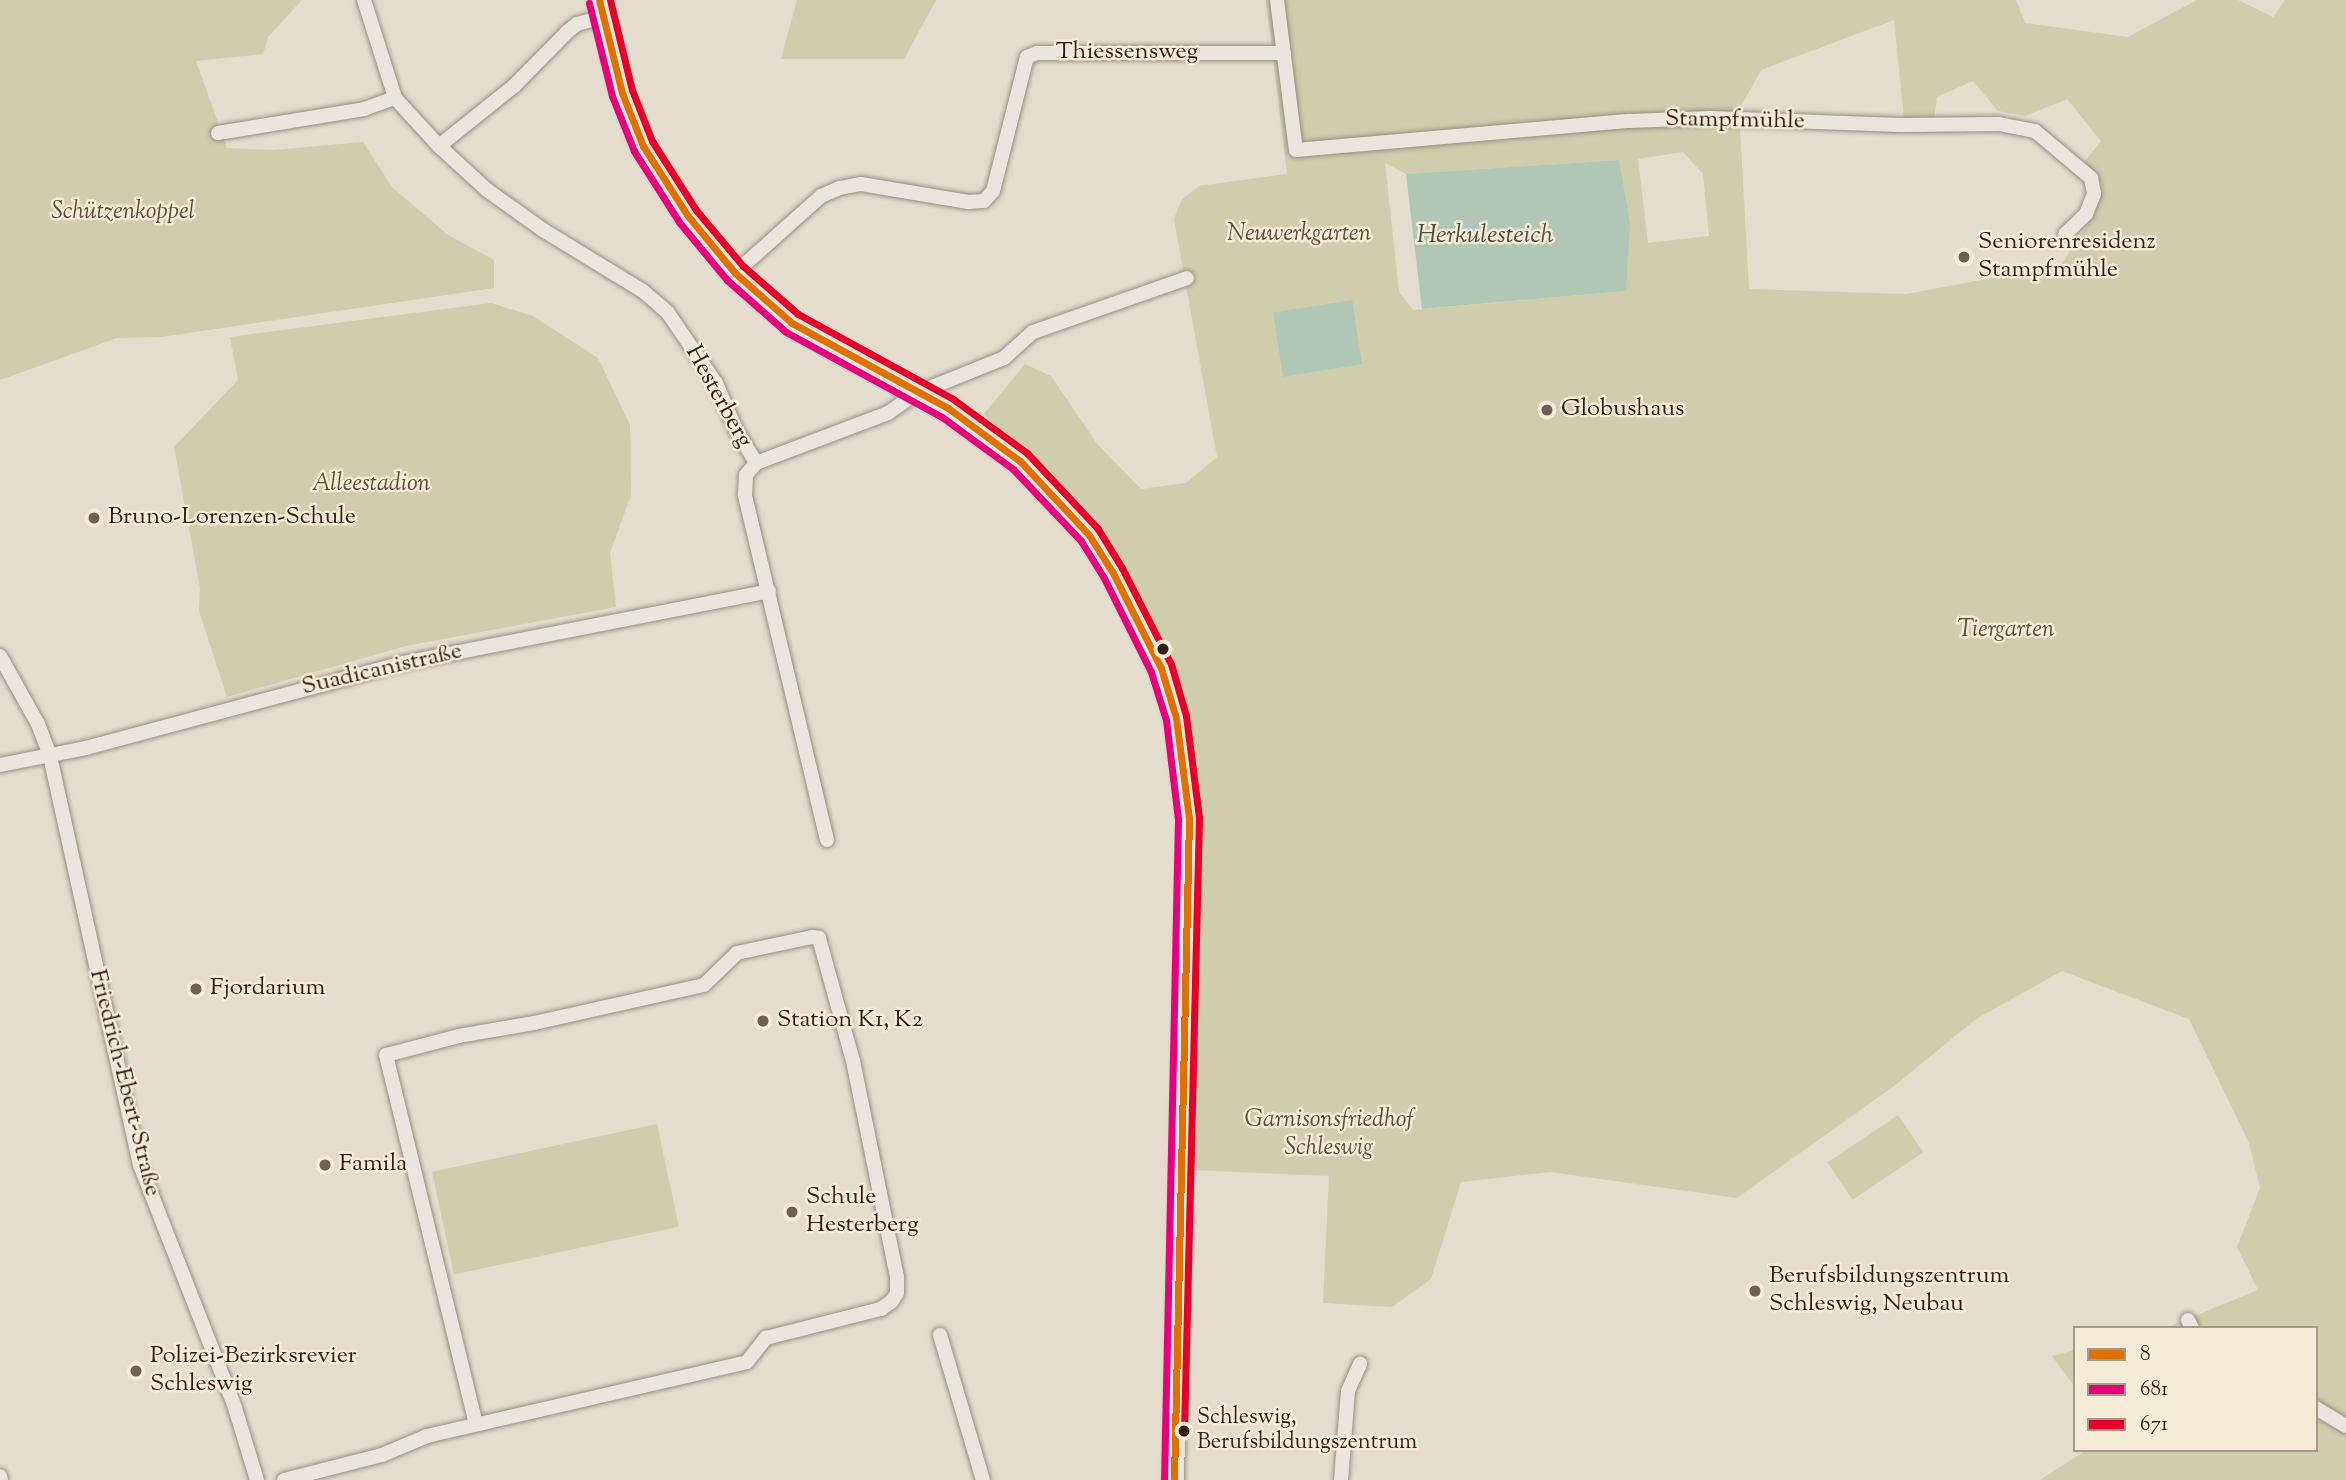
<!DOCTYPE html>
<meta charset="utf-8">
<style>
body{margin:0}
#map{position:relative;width:2346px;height:1480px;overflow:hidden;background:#e4dccc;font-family:"Sorts Mill Goudy",serif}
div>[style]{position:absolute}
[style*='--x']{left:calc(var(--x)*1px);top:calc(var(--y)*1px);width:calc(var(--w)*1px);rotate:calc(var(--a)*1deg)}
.green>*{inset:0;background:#cfcdab;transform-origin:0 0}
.water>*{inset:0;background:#b1c7b6;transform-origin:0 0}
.roads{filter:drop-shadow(0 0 2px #968e84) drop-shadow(0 0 2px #968e84)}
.street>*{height:14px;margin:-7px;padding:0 7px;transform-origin:7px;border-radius:7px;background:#eae6de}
.secondary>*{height:19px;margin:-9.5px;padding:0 9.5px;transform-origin:9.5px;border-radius:9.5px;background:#eae6de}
.bus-1>*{height:7px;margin:-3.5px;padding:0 3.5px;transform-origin:3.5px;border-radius:3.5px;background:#dd7202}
.bus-2>*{height:7px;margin:-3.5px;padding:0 3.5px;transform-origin:3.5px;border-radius:3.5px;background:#e5007d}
.bus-3>*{height:7px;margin:-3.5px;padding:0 3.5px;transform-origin:3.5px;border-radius:3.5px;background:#e4002b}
.dots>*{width:19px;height:19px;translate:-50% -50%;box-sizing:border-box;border:4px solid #f5ebd7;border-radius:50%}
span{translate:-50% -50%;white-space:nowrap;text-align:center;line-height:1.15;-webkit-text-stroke:5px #f5ebd7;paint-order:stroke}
.bus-label{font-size:22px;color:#321d14}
.left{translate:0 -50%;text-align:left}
.street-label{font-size:24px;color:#321d14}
.park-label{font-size:24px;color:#5c4e39;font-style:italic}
.poi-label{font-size:24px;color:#321d14}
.water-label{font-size:26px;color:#524d42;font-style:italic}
.legend{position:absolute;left:2073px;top:1326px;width:245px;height:126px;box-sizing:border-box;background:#f5ebd7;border:2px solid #a79989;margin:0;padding:9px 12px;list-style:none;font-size:21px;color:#321d14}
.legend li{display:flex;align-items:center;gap:14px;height:35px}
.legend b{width:35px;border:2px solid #a79989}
</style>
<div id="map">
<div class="green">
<i style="clip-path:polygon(0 0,302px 0,268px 37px,263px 54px,196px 61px,227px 148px,274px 150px,363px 142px,392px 187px,448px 235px,494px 260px,494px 288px,161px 337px,117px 338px,0 380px)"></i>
<i style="clip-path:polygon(797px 0,936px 0,904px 59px,781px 59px)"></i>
<i style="clip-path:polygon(evenodd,1266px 0,2016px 0,2025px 23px,2128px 37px,2197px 0,2238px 0,2273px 17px,2285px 0,2346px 0,2346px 1480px,2040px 1480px,2086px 1450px,2316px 1450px,2316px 1328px,2165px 1328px,2258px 1290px,2237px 1247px,2260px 1188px,2249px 1143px,2189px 1019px,2062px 971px,1976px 1019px,1894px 1086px,1737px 1198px,1550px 1172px,1461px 1182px,1431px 1279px,1392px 1307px,1323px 1303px,1329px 1176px,1190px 1170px,1198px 842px,1193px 758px,1180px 694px,1167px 649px,1120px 562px,1086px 514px,984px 414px,1025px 364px,1051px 376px,1098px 445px,1141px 489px,1186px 483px,1217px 457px,1174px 219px,1182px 199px,1199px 186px,1287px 174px,1266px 0,1894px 20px,1904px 119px,1934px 119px,1937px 97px,1973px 81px,1998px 111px,2025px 116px,2067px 99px,2101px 141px,2085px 161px,2103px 187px,2095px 213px,2061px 265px,1907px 294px,1749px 289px,1739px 110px,1761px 70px,1894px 20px,1266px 0,1683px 152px,1703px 174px,1709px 236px,1648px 243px,1638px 159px,1683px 152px,1266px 0,1619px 160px,1626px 291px,1413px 310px,1399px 292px,1385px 163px,1406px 174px,1619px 160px)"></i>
<i style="clip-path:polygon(491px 303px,533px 316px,598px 358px,630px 425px,631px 495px,610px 553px,616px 607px,406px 646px,227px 697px,199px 611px,200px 588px,174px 447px,238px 380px,230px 337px)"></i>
<i style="left:1898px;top:1115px;width:45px;height:85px;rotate:56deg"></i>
<i style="left:657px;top:1124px;width:105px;height:230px;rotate:78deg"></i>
<i style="clip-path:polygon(2075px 1350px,2075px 1387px,2052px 1356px)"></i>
</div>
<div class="water">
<i style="clip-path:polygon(1619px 160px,1630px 223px,1626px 291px,1422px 309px,1406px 174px)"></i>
<i style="left:1352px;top:300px;width:65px;height:80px;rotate:81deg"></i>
</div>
<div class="roads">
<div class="street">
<i style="--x:364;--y:0;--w:103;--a:72.4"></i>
<i style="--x:395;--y:98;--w:65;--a:47.5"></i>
<i style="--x:439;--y:146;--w:65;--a:42.5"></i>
<i style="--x:487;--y:190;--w:69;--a:35.5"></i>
<i style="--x:543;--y:230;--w:117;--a:31.4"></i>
<i style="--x:643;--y:291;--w:33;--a:41"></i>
<i style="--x:668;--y:313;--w:85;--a:55.6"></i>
<i style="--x:716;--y:383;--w:53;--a:66.8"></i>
<i style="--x:737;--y:432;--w:36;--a:58"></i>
<i style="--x:1277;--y:0;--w:151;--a:82.8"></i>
<i style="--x:1296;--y:150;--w:335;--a:-5"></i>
<i style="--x:1630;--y:121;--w:80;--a:-2.1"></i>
<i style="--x:1710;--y:118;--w:190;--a:2.1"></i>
<i style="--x:1900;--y:125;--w:99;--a:-0.6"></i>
<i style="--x:1999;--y:124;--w:37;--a:11"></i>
<i style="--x:2035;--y:131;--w:73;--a:40"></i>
<i style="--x:2091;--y:178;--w:16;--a:79"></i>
<i style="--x:2094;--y:194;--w:22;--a:112"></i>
<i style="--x:2086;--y:214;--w:29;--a:136"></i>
<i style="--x:218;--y:133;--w:148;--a:-9.3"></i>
<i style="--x:364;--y:109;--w:33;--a:-20"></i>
<i style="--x:439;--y:146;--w:96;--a:-38.7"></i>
<i style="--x:514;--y:86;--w:76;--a:-45.5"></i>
<i style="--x:567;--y:32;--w:13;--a:-39"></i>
<i style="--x:577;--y:24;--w:28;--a:-15"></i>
<i style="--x:735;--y:273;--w:115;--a:-41.8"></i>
<i style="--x:821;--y:196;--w:21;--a:-23"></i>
<i style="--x:840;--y:188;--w:21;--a:-11"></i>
<i style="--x:861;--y:184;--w:109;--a:9.5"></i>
<i style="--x:968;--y:202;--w:16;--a:-4"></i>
<i style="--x:984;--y:201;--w:13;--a:-48"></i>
<i style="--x:993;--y:191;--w:138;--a:-75.8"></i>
<i style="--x:1027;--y:57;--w:11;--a:-22"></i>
<i style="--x:1037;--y:53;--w:247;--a:0"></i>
<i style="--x:0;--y:656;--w:78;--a:60.8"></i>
<i style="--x:38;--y:724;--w:34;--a:69"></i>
<i style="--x:50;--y:756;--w:419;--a:77.6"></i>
<i style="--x:140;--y:1165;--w:261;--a:68.6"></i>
<i style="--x:235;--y:1408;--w:75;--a:73"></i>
<i style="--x:0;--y:765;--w:88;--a:-11.2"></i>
<i style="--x:86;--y:748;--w:328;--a:-15"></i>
<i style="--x:403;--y:663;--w:373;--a:-11.1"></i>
<i style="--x:827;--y:840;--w:355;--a:-103.4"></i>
<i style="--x:745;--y:495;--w:20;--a:-87"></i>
<i style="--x:746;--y:475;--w:16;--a:-50"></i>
<i style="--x:756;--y:463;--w:141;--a:-20.7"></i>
<i style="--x:888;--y:413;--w:35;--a:-35"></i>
<i style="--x:917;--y:393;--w:94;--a:-21.9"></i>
<i style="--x:1004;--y:358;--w:39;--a:-42"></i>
<i style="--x:1033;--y:332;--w:163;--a:-19.3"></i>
<i style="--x:2188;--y:1320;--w:9;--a:63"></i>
<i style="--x:940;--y:1335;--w:151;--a:73.5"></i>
<i style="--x:2316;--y:1408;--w:35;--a:31"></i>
<i style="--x:0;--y:1476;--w:4;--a:76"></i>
<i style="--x:284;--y:1480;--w:101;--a:-14.3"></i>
<i style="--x:382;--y:1455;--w:49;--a:-22.9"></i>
<i style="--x:427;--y:1436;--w:328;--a:-13"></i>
<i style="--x:747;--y:1362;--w:31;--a:-52"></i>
<i style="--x:766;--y:1338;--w:119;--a:-14.2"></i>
<i style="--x:881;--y:1309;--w:14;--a:-36"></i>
<i style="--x:892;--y:1301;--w:9;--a:-58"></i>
<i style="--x:897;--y:1293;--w:16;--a:-90"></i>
<i style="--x:897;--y:1277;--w:220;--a:-101.5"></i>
<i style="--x:853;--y:1061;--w:128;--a:-105.5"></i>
<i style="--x:819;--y:938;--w:7;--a:-172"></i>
<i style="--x:812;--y:937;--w:77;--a:168"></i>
<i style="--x:737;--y:953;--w:46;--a:135.9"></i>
<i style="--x:704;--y:985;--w:174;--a:167.4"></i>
<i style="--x:534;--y:1023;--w:76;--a:170.2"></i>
<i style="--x:459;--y:1036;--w:75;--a:165.4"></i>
<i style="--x:386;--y:1055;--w:379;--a:76.3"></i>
<i style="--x:1341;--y:1480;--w:89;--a:-85.5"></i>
<i style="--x:1348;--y:1391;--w:30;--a:-66"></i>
</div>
<div class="secondary">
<i style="--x:599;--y:0;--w:96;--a:76.1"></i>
<i style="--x:622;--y:93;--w:57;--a:68.4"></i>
<i style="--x:643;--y:146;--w:83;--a:57.3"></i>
<i style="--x:688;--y:216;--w:74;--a:50.5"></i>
<i style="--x:735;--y:273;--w:76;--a:41.3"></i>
<i style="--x:792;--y:323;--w:178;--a:28.6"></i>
<i style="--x:948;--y:408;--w:89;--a:36.4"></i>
<i style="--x:1020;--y:461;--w:101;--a:47"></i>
<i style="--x:1089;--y:535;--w:45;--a:57.7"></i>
<i style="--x:1113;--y:573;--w:106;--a:63.2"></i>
<i style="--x:1161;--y:668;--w:52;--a:73.3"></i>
<i style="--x:1176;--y:718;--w:101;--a:82.6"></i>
<i style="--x:1189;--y:818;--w:662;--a:91.3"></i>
</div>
</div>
<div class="bus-1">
<i style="--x:599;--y:0;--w:96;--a:76.1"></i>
<i style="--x:622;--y:93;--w:57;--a:68.4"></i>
<i style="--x:643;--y:146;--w:83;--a:57.3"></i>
<i style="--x:688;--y:216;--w:74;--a:50.5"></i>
<i style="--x:735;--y:273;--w:76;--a:41.3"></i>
<i style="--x:792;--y:323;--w:178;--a:28.6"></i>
<i style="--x:948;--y:408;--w:89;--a:36.4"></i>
<i style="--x:1020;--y:461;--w:101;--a:47"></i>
<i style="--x:1089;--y:535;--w:45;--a:57.7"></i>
<i style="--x:1113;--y:573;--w:106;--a:63.2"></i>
<i style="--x:1161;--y:668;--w:52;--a:73.3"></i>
<i style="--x:1176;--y:718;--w:101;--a:82.6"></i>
<i style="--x:1189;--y:818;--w:662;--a:91.3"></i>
</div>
<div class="bus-2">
<i style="--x:589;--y:3;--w:96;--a:76.1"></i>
<i style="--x:612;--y:96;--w:59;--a:68.2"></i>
<i style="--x:634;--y:151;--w:84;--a:57.6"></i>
<i style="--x:679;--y:222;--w:75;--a:50.4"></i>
<i style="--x:727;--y:280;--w:79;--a:41.4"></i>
<i style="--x:786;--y:332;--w:178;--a:28.6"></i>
<i style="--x:942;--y:417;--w:88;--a:36.2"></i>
<i style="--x:1013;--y:469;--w:99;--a:46.6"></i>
<i style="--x:1081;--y:541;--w:44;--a:58.1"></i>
<i style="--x:1104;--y:578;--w:105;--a:63.4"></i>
<i style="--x:1151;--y:672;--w:50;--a:72.6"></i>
<i style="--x:1166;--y:720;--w:100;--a:83.1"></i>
<i style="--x:1178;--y:819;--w:661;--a:91.21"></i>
</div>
<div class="bus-3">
<i style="--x:610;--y:0;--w:93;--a:76.3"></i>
<i style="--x:632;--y:90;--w:55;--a:68.6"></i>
<i style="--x:652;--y:141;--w:82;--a:57.5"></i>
<i style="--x:696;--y:210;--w:73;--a:50"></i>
<i style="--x:743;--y:266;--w:73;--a:41.1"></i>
<i style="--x:798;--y:314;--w:177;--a:28.7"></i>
<i style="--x:953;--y:399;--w:92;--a:36.1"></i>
<i style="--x:1027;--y:453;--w:104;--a:46.9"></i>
<i style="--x:1098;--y:529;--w:46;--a:58.4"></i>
<i style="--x:1122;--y:568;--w:108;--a:63"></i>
<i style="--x:1171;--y:664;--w:54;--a:73.9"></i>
<i style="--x:1186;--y:716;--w:102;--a:82.7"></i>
<i style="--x:1199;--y:817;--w:615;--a:91.4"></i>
</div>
<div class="dots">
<i style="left:1964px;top:257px;background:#706054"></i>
<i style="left:1547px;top:410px;background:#706054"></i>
<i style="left:94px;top:518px;background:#706054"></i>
<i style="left:1163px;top:649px;background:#321d14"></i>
<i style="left:196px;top:989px;background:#706054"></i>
<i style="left:763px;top:1021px;background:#706054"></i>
<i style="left:325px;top:1165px;background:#706054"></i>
<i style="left:792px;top:1212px;background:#706054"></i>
<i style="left:1755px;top:1291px;background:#706054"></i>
<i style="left:136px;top:1371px;background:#706054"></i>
<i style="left:1184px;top:1431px;background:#321d14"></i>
</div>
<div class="bus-label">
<span class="left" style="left:1197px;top:1431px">Schleswig,<br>Berufsbildungszentrum</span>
</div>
<div class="street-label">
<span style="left:1127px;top:53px">Thiessensweg</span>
<span style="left:1735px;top:121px;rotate:1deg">Stampfmühle</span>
<span style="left:718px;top:397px;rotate:61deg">Hesterberg</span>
<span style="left:382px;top:670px;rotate:-13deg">Suadicanistraße</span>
<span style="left:124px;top:1083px;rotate:76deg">Friedrich-Ebert-Straße</span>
</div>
<div class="park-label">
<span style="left:123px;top:213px">Schützenkoppel</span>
<span style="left:1299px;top:235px">Neuwerkgarten</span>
<span style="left:371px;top:485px">Alleestadion</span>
<span style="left:2006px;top:631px">Tiergarten</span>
<span style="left:1329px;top:1135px">Garnisonsfriedhof<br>Schleswig</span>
</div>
<div class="poi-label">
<span class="left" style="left:1978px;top:257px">Seniorenresidenz<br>Stampfmühle</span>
<span class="left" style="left:1561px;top:410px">Globushaus</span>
<span class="left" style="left:108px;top:518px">Bruno-Lorenzen-Schule</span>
<span class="left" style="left:210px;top:989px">Fjordarium</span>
<span class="left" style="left:777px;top:1021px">Station K1, K2</span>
<span class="left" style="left:339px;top:1165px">Famila</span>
<span class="left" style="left:806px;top:1212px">Schule<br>Hesterberg</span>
<span class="left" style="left:1769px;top:1291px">Berufsbildungszentrum<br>Schleswig, Neubau</span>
<span class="left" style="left:150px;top:1371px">Polizei-Bezirksrevier<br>Schleswig</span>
</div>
<div class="water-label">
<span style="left:1485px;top:236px">Herkulesteich</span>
</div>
<ul class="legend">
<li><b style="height:9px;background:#dd7202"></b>8</li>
<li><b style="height:9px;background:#e5007d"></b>681</li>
<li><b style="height:9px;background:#e4002b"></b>671</li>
</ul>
</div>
